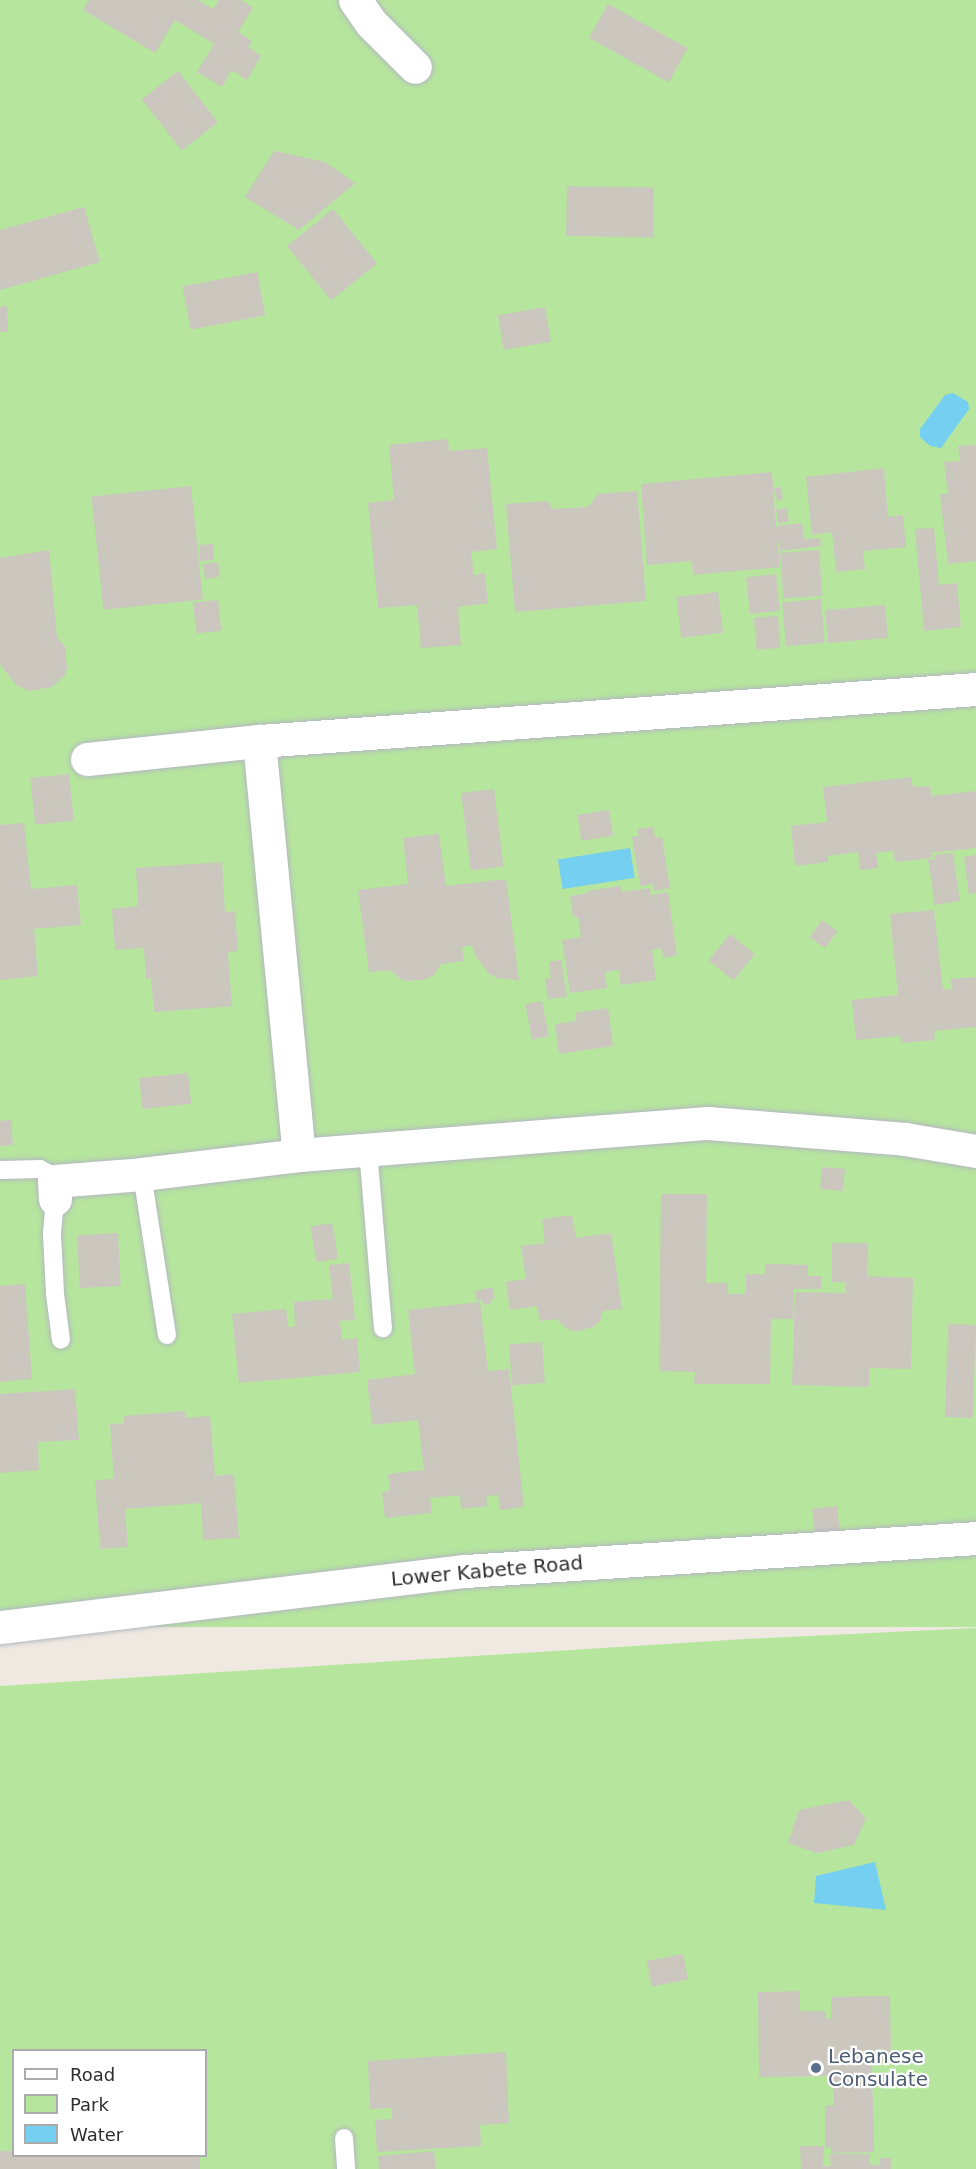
<!DOCTYPE html>
<style>
body{margin:0}
#map{position:relative;width:976px;height:2169px;overflow:hidden;background:#efe9e1;font-family:"DejaVu Sans",sans-serif}
div>[style]{position:absolute}
[style*='--x']{left:calc(var(--x)*1px);top:calc(var(--y)*1px);width:calc(var(--w)*1px);rotate:calc(var(--a)*1deg)}
.green>*{inset:0;background:#b6e59e;transform-origin:0 0}
.water>*{inset:0;background:#75cff0;transform-origin:0 0}
.building>*{inset:0;background:#cbc7bf;transform-origin:0 0}
.roads{filter:drop-shadow(0 0 2px #b4b7c1) drop-shadow(0 0 2px #b4b7c1)}
.service>*{height:18px;margin:-9px;padding:0 9px;transform-origin:9px;border-radius:9px;background:#fff}
.minor>*{height:33px;margin:-16.5px;padding:0 16.5px;transform-origin:16.5px;border-radius:16.5px;background:#fff}
.secondary>*{height:33px;margin:-16.5px;padding:0 16.5px;transform-origin:16.5px;border-radius:16.5px;background:#fff}
.dots>*{width:16px;height:16px;translate:-50% -50%;box-sizing:border-box;border:3px solid #fff;border-radius:50%}
span{translate:-50% -50%;white-space:nowrap;text-align:center;line-height:1.15;-webkit-text-stroke:4.5px #fff;paint-order:stroke}
.street-label{font-size:20px;color:#2e2e2e}
.service-label{font-size:20px;color:#4e5e75}
.left{translate:0 -50%;text-align:left}
.legend{position:absolute;left:12px;top:2049px;width:195px;height:108px;box-sizing:border-box;background:#fff;border:2px solid #ababab;margin:0;padding:8px 10px;list-style:none;font-size:18px;color:#2e2e2e}
.legend li{display:flex;align-items:center;gap:12px;height:30px}
.legend b{width:30px;border:2px solid #ababab}
</style>
<div id="map">
<div class="green">
<i style="left:0;top:0;width:976px;height:1627px"></i>
<i style="clip-path:polygon(evenodd,976px 1628px,976px 2169px,0 2169px,0 1686px,745px 1639px,976px 1628px,14px 2050px,206px 2050px,206px 2156px,14px 2156px,14px 2050px)"></i>
</div>
<div class="water">
<i style="clip-path:polygon(953px 393px,968px 402px,969px 409px,941px 448px,930px 446px,920px 437px,920px 429px,945px 395px)"></i>
<i style="left:630px;top:848px;width:30px;height:73px;rotate:81deg"></i>
<i style="clip-path:polygon(875px 1862px,886px 1910px,814px 1903px,816px 1876px)"></i>
</div>
<div class="building">
<i style="clip-path:polygon(89px 0,198px 0,213px 9px,219px 0,241px 0,253px 8px,238px 32px,252px 41px,248px 47px,261px 56px,247px 80px,232px 70px,222px 87px,197px 72px,214px 44px,175px 20px,155px 53px,83px 10px)"></i>
<i style="left:608px;top:4px;width:91px;height:39px;rotate:29deg"></i>
<i style="left:178px;top:71px;width:65px;height:46px;rotate:52deg"></i>
<i style="clip-path:polygon(274px 151px,325px 162px,355px 183px,299px 230px,245px 197px)"></i>
<i style="left:567px;top:186px;width:87px;height:50px;rotate:1deg"></i>
<i style="clip-path:polygon(84px 207px,100px 262px,0 290px,0 230px)"></i>
<i style="left:333px;top:209px;width:70px;height:59px;rotate:51deg"></i>
<i style="left:257px;top:272px;width:44px;height:76px;rotate:79deg"></i>
<i style="clip-path:polygon(7px 306px,8px 332px,0 332px,0 307px)"></i>
<i style="left:545px;top:307px;width:35px;height:48px;rotate:80deg"></i>
<i style="clip-path:polygon(448px 439px,449px 451px,487px 448px,497px 549px,471px 552px,474px 575px,485px 573px,488px 603px,458px 607px,461px 645px,421px 648px,417px 605px,378px 608px,368px 503px,394px 500px,389px 445px)"></i>
<i style="clip-path:polygon(976px 445px,976px 561px,948px 564px,940px 494px,948px 494px,944px 462px,960px 461px,958px 446px)"></i>
<i style="clip-path:polygon(884px 468px,888px 517px,903px 515px,906px 547px,863px 551px,865px 569px,836px 572px,832px 532px,812px 535px,806px 477px)"></i>
<i style="clip-path:polygon(772px 472px,776px 526px,802px 523px,804px 539px,820px 538px,821px 546px,780px 551px,777px 533px,780px 567px,693px 575px,692px 561px,647px 565px,641px 484px)"></i>
<i style="left:191px;top:486px;width:114px;height:100px;rotate:84deg"></i>
<i style="clip-path:polygon(781px 487px,783px 499px,777px 501px,774px 488px)"></i>
<i style="clip-path:polygon(637px 491px,646px 601px,515px 612px,506px 504px,547px 501px,553px 509px,588px 507px,598px 494px)"></i>
<i style="left:787px;top:508px;width:14px;height:11px;rotate:82deg"></i>
<i style="clip-path:polygon(934px 528px,939px 585px,957px 583px,961px 627px,924px 631px,915px 529px)"></i>
<i style="left:213px;top:544px;width:16px;height:14px;rotate:86deg"></i>
<i style="clip-path:polygon(49px 550px,57px 637px,65px 647px,67px 668px,65px 675px,52px 687px,29px 691px,16px 685px,0 664px,0 558px)"></i>
<i style="left:819px;top:550px;width:46px;height:39px;rotate:86deg"></i>
<i style="left:218px;top:562px;width:15px;height:15px;rotate:82deg"></i>
<i style="left:776px;top:574px;width:37px;height:30px;rotate:84deg"></i>
<i style="left:718px;top:592px;width:41px;height:42px;rotate:83deg"></i>
<i style="left:821px;top:599px;width:44px;height:39px;rotate:85deg"></i>
<i style="left:218px;top:600px;width:31px;height:25px;rotate:84deg"></i>
<i style="left:885px;top:605px;width:33px;height:60px;rotate:85deg"></i>
<i style="left:778px;top:616px;width:32px;height:24px;rotate:86deg"></i>
<i style="left:69px;top:774px;width:47px;height:39px;rotate:84deg"></i>
<i style="clip-path:polygon(911px 777px,913px 787px,930px 786px,931px 796px,976px 791px,976px 848px,931px 853px,932px 858px,895px 862px,893px 851px,876px 853px,878px 868px,860px 870px,858px 852px,828px 856px,828px 862px,795px 866px,791px 826px,827px 822px,823px 787px)"></i>
<i style="left:494px;top:789px;width:78px;height:33px;rotate:83deg"></i>
<i style="left:609px;top:810px;width:26px;height:32px;rotate:81deg"></i>
<i style="clip-path:polygon(24px 823px,31px 889px,77px 885px,81px 925px,34px 929px,38px 976px,0 980px,0 825px)"></i>
<i style="clip-path:polygon(653px 827px,655px 838px,662px 837px,670px 888px,654px 891px,653px 884px,640px 886px,632px 837px,639px 836px,637px 829px)"></i>
<i style="clip-path:polygon(439px 834px,446px 886px,506px 879px,519px 980px,497px 978px,488px 973px,475px 955px,472px 945px,462px 947px,464px 961px,441px 964px,433px 976px,423px 980px,403px 981px,390px 970px,369px 972px,358px 890px,408px 884px,403px 838px)"></i>
<i style="clip-path:polygon(953px 853px,960px 901px,935px 905px,928px 860px,935px 859px,934px 855px)"></i>
<i style="clip-path:polygon(976px 855px,976px 893px,969px 894px,964px 857px)"></i>
<i style="clip-path:polygon(222px 862px,225px 912px,235px 911px,238px 951px,228px 952px,232px 1006px,154px 1012px,151px 978px,146px 979px,144px 948px,115px 950px,112px 909px,138px 906px,136px 868px)"></i>
<i style="clip-path:polygon(621px 886px,622px 892px,650px 888px,651px 895px,668px 892px,677px 955px,663px 958px,662px 948px,652px 950px,656px 980px,621px 985px,619px 970px,605px 972px,607px 988px,570px 993px,562px 940px,581px 937px,578px 917px,573px 917px,570px 896px,588px 893px,587px 891px)"></i>
<i style="clip-path:polygon(934px 910px,943px 990px,952px 989px,950px 979px,976px 977px,976px 1027px,934px 1031px,935px 1040px,901px 1043px,900px 1036px,856px 1040px,852px 1000px,898px 995px,890px 914px)"></i>
<i style="left:822px;top:920px;width:19px;height:21px;rotate:36deg"></i>
<i style="left:730px;top:934px;width:32px;height:34px;rotate:39deg"></i>
<i style="clip-path:polygon(561px 960px,567px 997px,548px 999px,545px 979px,551px 978px,549px 962px)"></i>
<i style="left:542px;top:1001px;width:36px;height:17px;rotate:79deg"></i>
<i style="clip-path:polygon(608px 1008px,613px 1046px,559px 1054px,555px 1024px,576px 1021px,575px 1013px)"></i>
<i style="left:188px;top:1073px;width:31px;height:49px;rotate:84deg"></i>
<i style="clip-path:polygon(11px 1120px,13px 1145px,0 1146px,0 1121px)"></i>
<i style="left:822px;top:1167px;width:23px;height:22px;rotate:5deg"></i>
<i style="clip-path:polygon(661px 1194px,707px 1194px,706px 1283px,728px 1283px,728px 1294px,746px 1294px,746px 1274px,765px 1274px,765px 1264px,808px 1265px,808px 1276px,821px 1276px,821px 1289px,794px 1289px,793px 1319px,771px 1319px,770px 1384px,694px 1384px,695px 1372px,659px 1371px)"></i>
<i style="clip-path:polygon(572px 1215px,576px 1238px,611px 1233px,622px 1309px,603px 1311px,600px 1321px,594px 1327px,578px 1331px,569px 1330px,556px 1319px,540px 1321px,537px 1306px,510px 1310px,506px 1282px,526px 1279px,521px 1246px,545px 1243px,542px 1219px)"></i>
<i style="left:332px;top:1223px;width:36px;height:22px;rotate:80deg"></i>
<i style="left:118px;top:1233px;width:53px;height:41px;rotate:87deg"></i>
<i style="clip-path:polygon(832px 1243px,868px 1243px,867px 1276px,913px 1278px,911px 1369px,869px 1368px,869px 1387px,792px 1385px,795px 1292px,846px 1293px,846px 1282px,832px 1282px)"></i>
<i style="clip-path:polygon(349px 1263px,355px 1320px,340px 1321px,342px 1340px,357px 1338px,360px 1372px,239px 1383px,232px 1314px,286px 1309px,288px 1327px,295px 1326px,294px 1302px,333px 1299px,329px 1265px)"></i>
<i style="clip-path:polygon(25px 1284px,32px 1379px,0 1382px,0 1286px)"></i>
<i style="clip-path:polygon(492px 1287px,495px 1298px,491px 1299px,492px 1303px,484px 1305px,482px 1300px,477px 1301px,475px 1291px)"></i>
<i style="clip-path:polygon(480px 1302px,488px 1371px,509px 1369px,524px 1507px,500px 1510px,498px 1495px,486px 1496px,488px 1506px,461px 1509px,460px 1495px,430px 1498px,432px 1513px,385px 1518px,382px 1492px,390px 1491px,388px 1474px,424px 1470px,418px 1420px,372px 1425px,367px 1380px,415px 1374px,408px 1310px)"></i>
<i style="left:948px;top:1324px;width:28px;height:93px;rotate:2deg"></i>
<i style="left:542px;top:1342px;width:41px;height:33px;rotate:86deg"></i>
<i style="clip-path:polygon(75px 1389px,79px 1440px,38px 1442px,39px 1470px,0 1473px,0 1394px)"></i>
<i style="clip-path:polygon(185px 1411px,186px 1418px,210px 1416px,215px 1476px,234px 1474px,239px 1538px,203px 1540px,201px 1503px,125px 1509px,128px 1547px,100px 1549px,95px 1480px,114px 1479px,110px 1424px,124px 1423px,124px 1416px)"></i>
<i style="left:837px;top:1506px;width:24px;height:25px;rotate:83deg"></i>
<i style="clip-path:polygon(849px 1800px,866px 1818px,854px 1845px,817px 1853px,788px 1843px,799px 1810px)"></i>
<i style="left:683px;top:1954px;width:26px;height:37px;rotate:79deg"></i>
<i style="clip-path:polygon(800px 1991px,800px 2011px,826px 2011px,826px 2019px,831px 2019px,831px 1997px,890px 1996px,891px 2061px,872px 2061px,874px 2152px,831px 2153px,831px 2147px,825px 2148px,825px 2106px,834px 2105px,833px 2076px,759px 2077px,758px 1992px)"></i>
<i style="clip-path:polygon(506px 2052px,509px 2123px,480px 2125px,481px 2146px,377px 2152px,375px 2120px,392px 2119px,391px 2108px,370px 2109px,368px 2061px)"></i>
<i style="clip-path:polygon(800px 2146px,824px 2146px,823px 2166px,831px 2166px,830px 2154px,870px 2154px,870px 2165px,880px 2165px,880px 2158px,891px 2158px,891px 2169px,801px 2169px)"></i>
<i style="clip-path:polygon(0 2151px,14px 2151px,14px 2156px,199px 2156px,200px 2169px,0 2169px)"></i>
<i style="clip-path:polygon(434px 2151px,436px 2169px,379px 2169px,378px 2156px)"></i>
</div>
<div class="roads">
<div class="service">
<i style="--x:368;--y:1150;--w:179;--a:85.2"></i>
<i style="--x:0;--y:1170;--w:40;--a:-1.4"></i>
<i style="--x:40;--y:1169;--w:10;--a:29"></i>
<i style="--x:49;--y:1174;--w:9;--a:54"></i>
<i style="--x:142;--y:1174;--w:163;--a:81.2"></i>
<i style="--x:55;--y:1199;--w:35;--a:95"></i>
<i style="--x:52;--y:1234;--w:60;--a:87.1"></i>
<i style="--x:55;--y:1294;--w:46;--a:82.6"></i>
<i style="--x:344;--y:2138;--w:31;--a:86"></i>
</div>
<div class="minor">
<i style="--x:355;--y:0;--w:28;--a:55"></i>
<i style="--x:371;--y:23;--w:62;--a:45"></i>
<i style="--x:259;--y:741;--w:416;--a:84.5"></i>
<i style="--x:87;--y:759;--w:173;--a:-6"></i>
<i style="--x:259;--y:741;--w:719;--a:-4.15"></i>
<i style="--x:55;--y:1199;--w:18;--a:-93"></i>
<i style="--x:54;--y:1181;--w:88;--a:-4.5"></i>
<i style="--x:142;--y:1174;--w:158;--a:-6.9"></i>
<i style="--x:299;--y:1155;--w:410;--a:-4.5"></i>
<i style="--x:708;--y:1123;--w:198;--a:4.6"></i>
<i style="--x:905;--y:1139;--w:72;--a:9.6"></i>
</div>
<div class="secondary">
<i style="--x:0;--y:1627;--w:468;--a:-6.9"></i>
<i style="--x:465;--y:1571;--w:512;--a:-3.69"></i>
</div>
</div>
<div class="dots">
<i style="left:816px;top:2068px;background:#5c6f8a"></i>
</div>
<div class="street-label">
<span style="left:487px;top:1571px;rotate:-5deg">Lower Kabete Road</span>
</div>
<div class="service-label">
<span class="left" style="left:828px;top:2068px">Lebanese<br>Consulate</span>
</div>
<ul class="legend">
<li><b style="height:8px;background:#fff"></b>Road</li>
<li><b style="height:16px;background:#b6e59e"></b>Park</li>
<li><b style="height:16px;background:#75cff0"></b>Water</li>
</ul>
</div>
